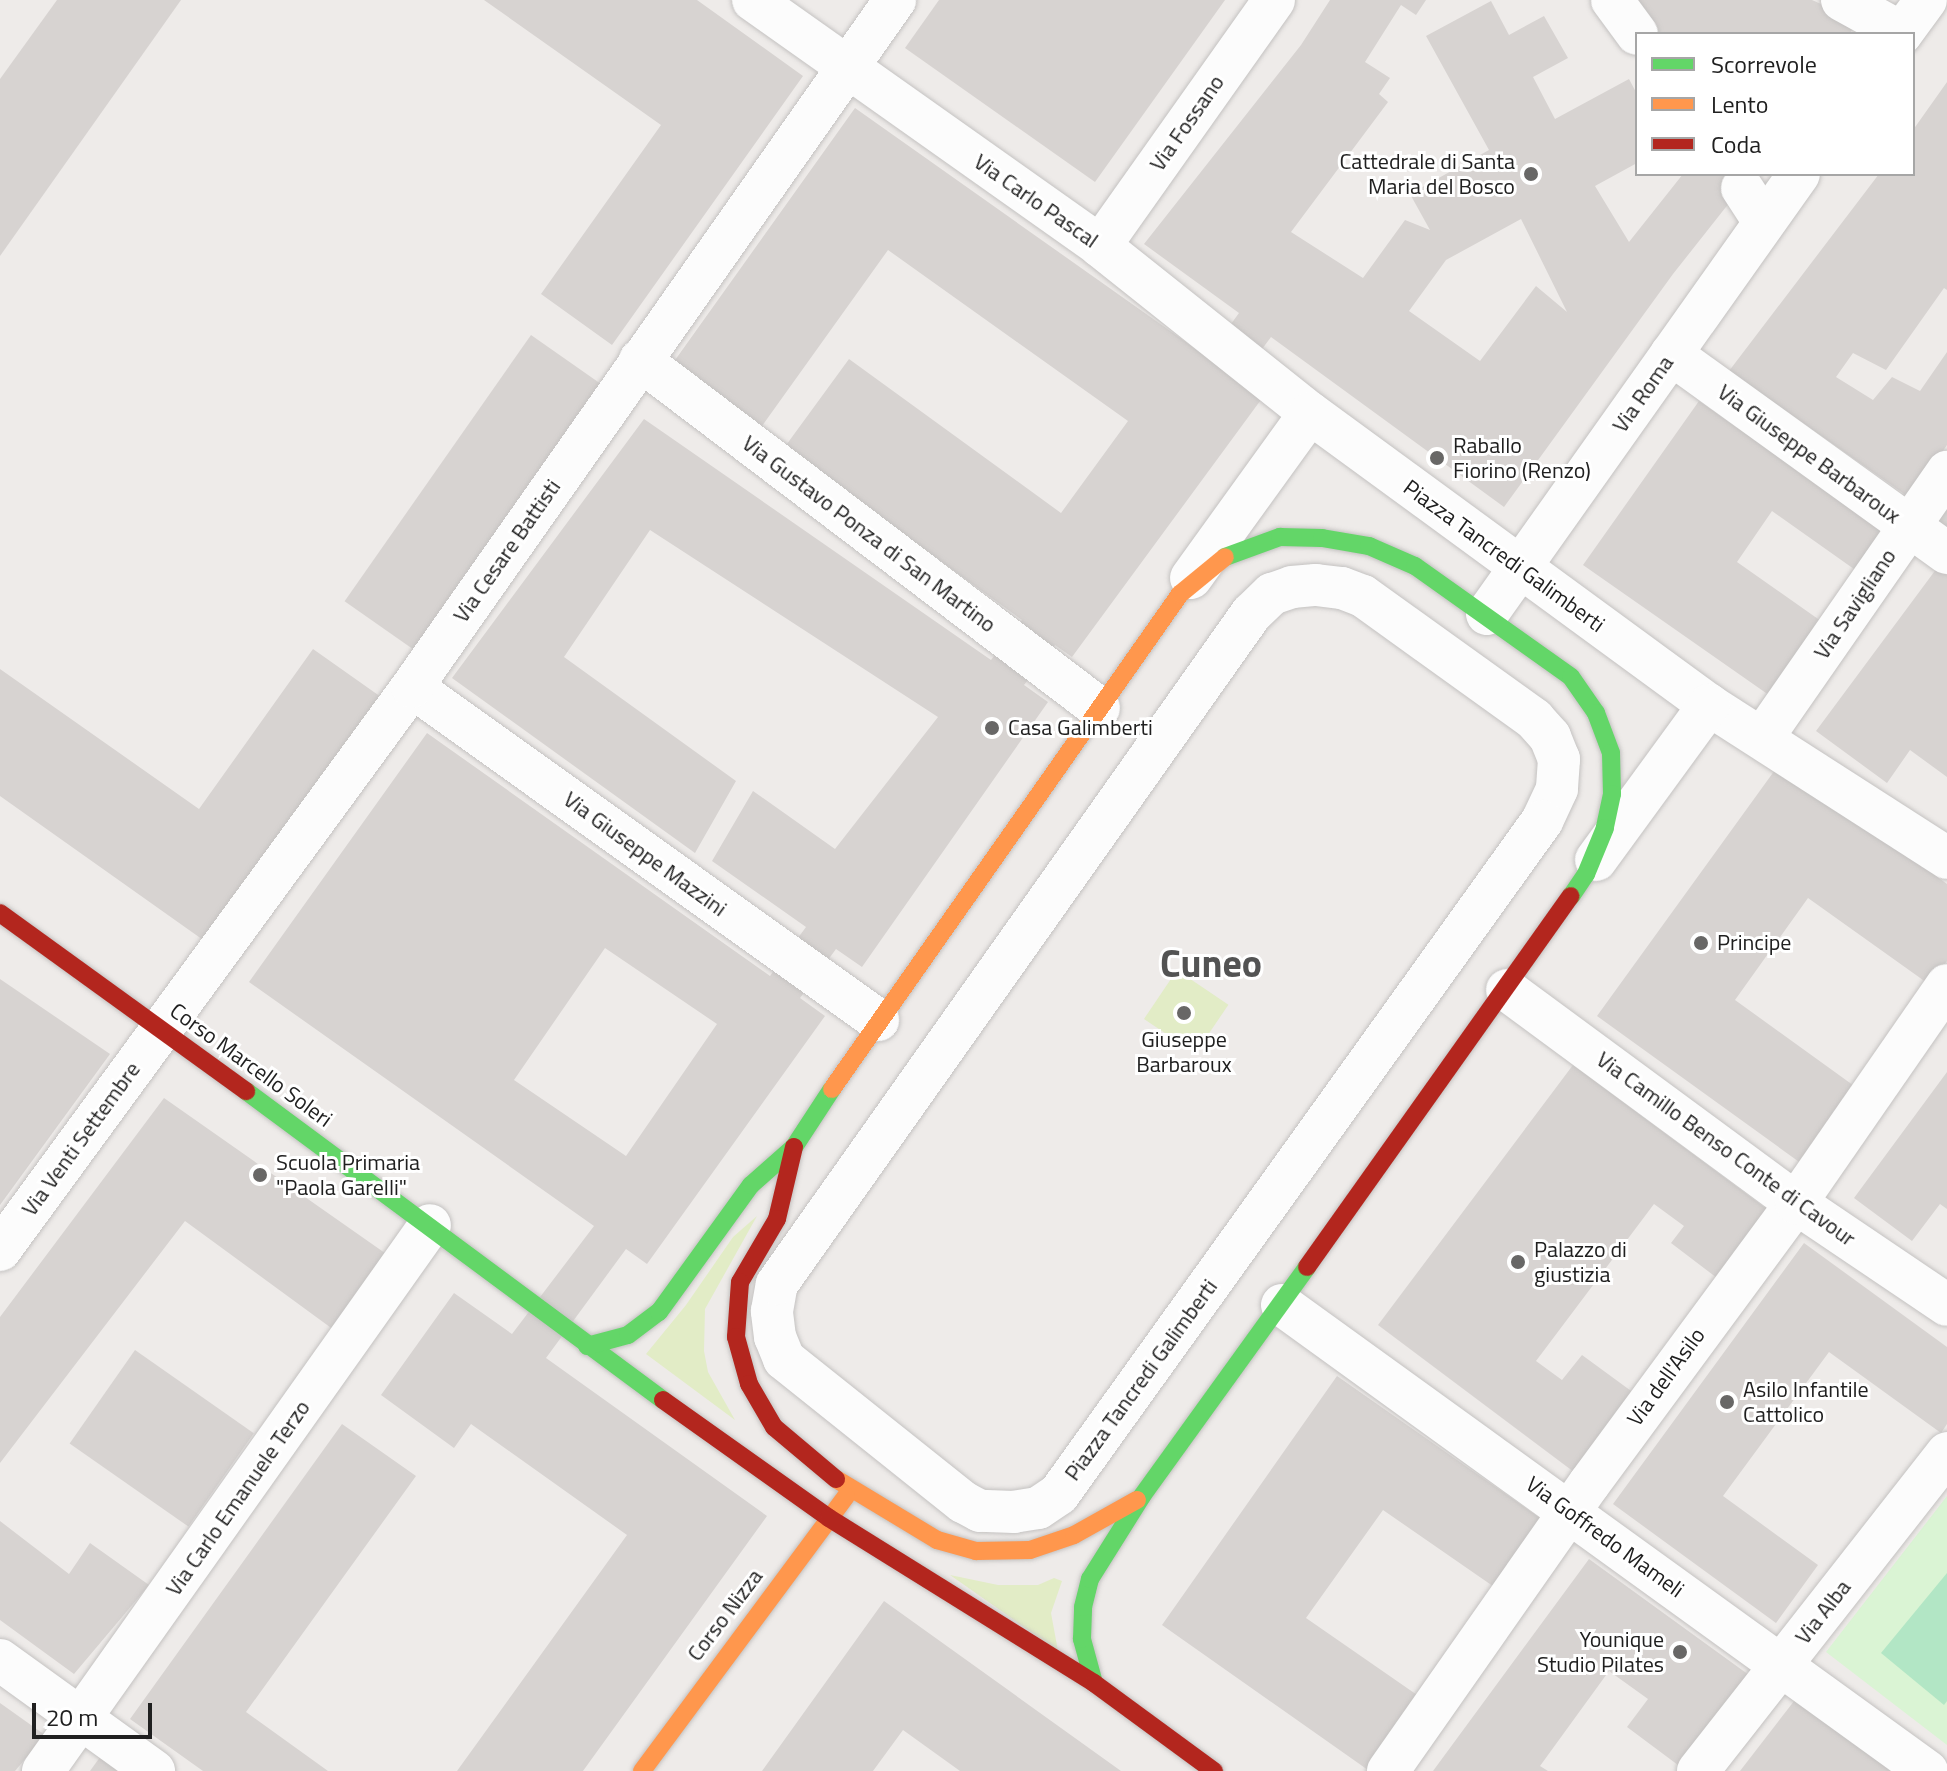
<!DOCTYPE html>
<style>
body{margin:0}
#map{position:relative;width:1947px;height:1771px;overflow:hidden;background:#eeebe9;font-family:"Titillium Web",sans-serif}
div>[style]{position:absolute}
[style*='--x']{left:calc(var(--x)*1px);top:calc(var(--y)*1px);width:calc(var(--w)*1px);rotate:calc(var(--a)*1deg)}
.grass>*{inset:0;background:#e2ecc6;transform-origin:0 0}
.park>*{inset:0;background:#daf4d4}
.pitch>*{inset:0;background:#b2e6c5}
.building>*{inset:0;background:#d7d3d1;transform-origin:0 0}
.roads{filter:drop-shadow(0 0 2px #c4c2c1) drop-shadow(0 0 2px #c4c2c1)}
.street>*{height:42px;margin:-21px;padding:0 21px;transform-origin:21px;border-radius:21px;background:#fcfcfc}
.fast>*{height:18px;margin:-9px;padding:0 9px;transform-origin:9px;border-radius:9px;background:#63d668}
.slow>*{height:18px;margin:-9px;padding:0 9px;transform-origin:9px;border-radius:9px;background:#ff974d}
.jam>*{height:18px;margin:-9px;padding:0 9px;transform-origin:9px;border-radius:9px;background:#b3261e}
.dots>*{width:22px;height:22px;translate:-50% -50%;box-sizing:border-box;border:4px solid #fff;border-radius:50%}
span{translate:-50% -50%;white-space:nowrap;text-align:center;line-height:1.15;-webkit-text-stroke:6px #fff;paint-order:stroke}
.street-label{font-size:22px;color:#202020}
.poi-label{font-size:22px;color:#202020}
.right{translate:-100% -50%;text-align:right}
.left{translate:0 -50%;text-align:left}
.town-label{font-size:38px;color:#535353;font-weight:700}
.legend{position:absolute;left:1635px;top:32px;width:280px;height:144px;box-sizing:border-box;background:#fff;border:2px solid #a6a6a6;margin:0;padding:10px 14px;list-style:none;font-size:24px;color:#202020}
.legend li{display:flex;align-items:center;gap:16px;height:40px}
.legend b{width:40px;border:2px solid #a6a6a6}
.scale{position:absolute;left:32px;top:1703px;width:120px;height:36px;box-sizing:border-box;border:4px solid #202020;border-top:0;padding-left:10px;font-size:24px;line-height:28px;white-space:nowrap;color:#202020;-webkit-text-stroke:6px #fff;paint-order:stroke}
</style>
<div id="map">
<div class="grass">
<i style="left:1177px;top:970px;width:62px;height:59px;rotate:34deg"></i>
<i style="clip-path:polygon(757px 1216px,705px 1309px,704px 1351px,708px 1372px,735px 1420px,646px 1354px,686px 1305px,733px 1237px)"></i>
<i style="clip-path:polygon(950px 1575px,998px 1585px,1038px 1585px,1054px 1578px,1062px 1581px,1051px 1613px,1058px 1651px)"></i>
</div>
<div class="park">
<i style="clip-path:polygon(1947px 1496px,1947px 1745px,1826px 1652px)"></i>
</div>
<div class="pitch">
<i style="clip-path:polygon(1947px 1573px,1947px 1701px,1944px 1705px,1881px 1653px)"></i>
</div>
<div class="building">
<i style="clip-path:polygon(57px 0,181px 0,0 256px,0 79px)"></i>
<i style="clip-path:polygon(484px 0,697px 0,803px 76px,612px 345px,541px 294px,661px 125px)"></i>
<i style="clip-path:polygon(939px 0,1225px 0,1095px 182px,905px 48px)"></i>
<i style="clip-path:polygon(evenodd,1330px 0,1426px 0,1416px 15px,1401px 5px,1365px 62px,1390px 78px,1379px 94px,1388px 102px,1291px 232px,1363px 278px,1405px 220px,1430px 230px,1410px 194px,1489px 150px,1426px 36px,1491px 1px,1509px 35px,1544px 16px,1568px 58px,1533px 77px,1555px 119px,1629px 79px,1637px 94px,1637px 163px,1595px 186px,1629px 242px,1683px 174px,1752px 174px,1673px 274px,1504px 507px,1271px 337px,1239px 380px,1263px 397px,1072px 657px,1055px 645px,1024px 685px,1048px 702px,862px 967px,836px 949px,800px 998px,825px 1016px,647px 1264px,626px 1249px,546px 1358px,767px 1516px,583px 1771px,457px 1771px,627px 1535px,471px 1424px,454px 1448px,381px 1395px,454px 1293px,512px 1334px,594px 1226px,249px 982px,427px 733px,770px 976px,806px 927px,712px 861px,753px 791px,835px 849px,938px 717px,650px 530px,564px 657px,736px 781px,695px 853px,452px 678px,644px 419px,991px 660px,1022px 620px,784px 448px,849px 359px,1061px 513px,1128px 421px,888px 250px,762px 426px,673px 363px,855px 108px,1207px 357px,1239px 313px,1144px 244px,1301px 45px,1330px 0,1521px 219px,1567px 312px,1536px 286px,1480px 361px,1409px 311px,1446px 260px,1521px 219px,1330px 0,605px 948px,717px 1024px,626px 1156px,514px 1080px,605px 948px)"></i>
<i style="clip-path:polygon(1628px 0,1812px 0,1859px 21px,1849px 34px,1655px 34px)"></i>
<i style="clip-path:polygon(1947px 82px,1947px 290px,1944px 288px,1886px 370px,1853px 353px,1836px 377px,1873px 400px,1892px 377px,1920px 391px,1947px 352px,1947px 445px,1910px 498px,1729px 371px,1879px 174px,1913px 174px,1913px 130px)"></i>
<i style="left:531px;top:335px;width:85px;height:325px;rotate:35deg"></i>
<i style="clip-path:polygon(1699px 401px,1888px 534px,1861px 574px,1772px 511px,1737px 562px,1828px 626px,1776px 700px,1583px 565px)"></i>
<i style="clip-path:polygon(1947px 498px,1947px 535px,1930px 524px)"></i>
<i style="clip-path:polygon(1937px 568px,1947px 575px,1947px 777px,1910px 750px,1887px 783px,1816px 731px)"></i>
<i style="clip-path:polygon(313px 649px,381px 697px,206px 942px,0 796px,0 669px,199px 809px)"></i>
<i style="clip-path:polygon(1780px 763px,1947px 884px,1947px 961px,1930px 985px,1808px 898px,1735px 1000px,1857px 1088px,1802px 1164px,1597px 1016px)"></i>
<i style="clip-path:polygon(0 979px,110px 1054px,0 1205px)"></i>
<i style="clip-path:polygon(1573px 1065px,1772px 1213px,1721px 1281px,1671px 1243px,1684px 1226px,1654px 1204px,1536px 1361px,1562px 1380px,1582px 1355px,1638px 1396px,1578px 1475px,1378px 1325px)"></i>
<i style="clip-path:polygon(1947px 1072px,1947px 1209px,1940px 1204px,1912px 1241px,1854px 1198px)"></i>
<i style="clip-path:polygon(164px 1098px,402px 1265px,349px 1341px,185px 1221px,0 1463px,0 1317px)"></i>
<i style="clip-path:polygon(1804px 1243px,1947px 1347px,1947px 1424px,1941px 1433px,1829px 1352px,1723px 1496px,1818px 1565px,1776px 1623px,1613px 1504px)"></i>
<i style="left:135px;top:1350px;width:145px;height:114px;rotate:35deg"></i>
<i style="clip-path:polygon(1337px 1376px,1547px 1523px,1500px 1591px,1383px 1510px,1306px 1618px,1420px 1697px,1368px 1770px,1162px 1625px)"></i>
<i style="clip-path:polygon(342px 1424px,416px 1476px,246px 1712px,328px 1771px,203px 1771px,130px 1719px)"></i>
<i style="clip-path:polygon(0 1521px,69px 1574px,90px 1543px,149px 1585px,74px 1674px,0 1620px)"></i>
<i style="clip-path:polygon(1589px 1559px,1749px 1675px,1682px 1768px,1627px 1727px,1648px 1699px,1609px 1671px,1540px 1766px,1548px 1771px,1433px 1771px)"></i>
<i style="clip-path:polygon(884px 1601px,1121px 1771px,960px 1771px,903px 1730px,873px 1771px,762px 1771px)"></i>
<i style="clip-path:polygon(1798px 1696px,1904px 1771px,1740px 1771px)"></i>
<i style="clip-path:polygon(0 1703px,45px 1735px,15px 1771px,0 1771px)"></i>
<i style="clip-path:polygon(103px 1753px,127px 1771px,90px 1771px)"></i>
</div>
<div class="roads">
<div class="street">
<i style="--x:753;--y:0;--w:425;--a:35.3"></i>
<i style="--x:1100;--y:246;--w:268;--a:38.5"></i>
<i style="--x:1310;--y:413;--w:494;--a:36.2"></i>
<i style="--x:1709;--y:705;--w:283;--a:32.7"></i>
<i style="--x:1612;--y:0;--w:42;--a:53.7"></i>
<i style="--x:1842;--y:0;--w:68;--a:28.8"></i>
<i style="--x:1901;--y:34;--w:42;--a:-53.7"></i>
<i style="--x:1742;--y:188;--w:40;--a:57.1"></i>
<i style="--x:1100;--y:246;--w:301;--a:-54.7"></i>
<i style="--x:1671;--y:354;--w:340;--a:35.8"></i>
<i style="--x:640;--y:360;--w:576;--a:37.17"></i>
<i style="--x:1191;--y:578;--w:203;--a:-54.2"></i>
<i style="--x:1316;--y:585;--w:26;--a:7"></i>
<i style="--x:1342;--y:588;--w:22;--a:21"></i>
<i style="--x:1363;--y:596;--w:211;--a:35.7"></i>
<i style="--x:1534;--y:719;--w:24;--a:48"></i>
<i style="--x:1550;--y:737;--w:24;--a:68"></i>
<i style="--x:1559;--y:759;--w:30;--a:94"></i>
<i style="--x:1557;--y:789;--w:35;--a:115"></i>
<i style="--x:1542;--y:821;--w:828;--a:125.67"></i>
<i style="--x:1059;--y:1494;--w:25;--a:146"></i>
<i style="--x:1038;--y:1508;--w:24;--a:171"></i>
<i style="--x:1014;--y:1512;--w:34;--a:-178"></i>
<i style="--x:980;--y:1511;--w:19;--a:-152"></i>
<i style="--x:963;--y:1502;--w:229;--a:-141.4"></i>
<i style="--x:784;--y:1359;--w:24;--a:-112"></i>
<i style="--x:775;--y:1337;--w:26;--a:-97"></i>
<i style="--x:772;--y:1311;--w:27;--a:-80"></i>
<i style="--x:777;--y:1284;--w:821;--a:-54.72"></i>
<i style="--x:1251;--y:614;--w:29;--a:-44"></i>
<i style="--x:1272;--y:594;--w:21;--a:-19"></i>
<i style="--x:1292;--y:587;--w:24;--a:-5"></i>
<i style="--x:1487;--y:614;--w:539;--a:-54.66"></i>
<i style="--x:412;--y:687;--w:573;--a:35.55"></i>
<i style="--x:1763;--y:737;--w:323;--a:-55.2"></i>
<i style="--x:1596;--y:860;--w:192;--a:-53.9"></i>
<i style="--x:1507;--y:990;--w:359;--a:36.4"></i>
<i style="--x:1796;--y:1203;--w:182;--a:34"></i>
<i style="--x:0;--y:1250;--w:698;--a:-53.8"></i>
<i style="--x:412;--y:687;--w:840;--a:-54.89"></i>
<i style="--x:1282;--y:1305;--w:796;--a:35.85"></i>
<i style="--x:0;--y:1660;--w:190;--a:35.8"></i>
<i style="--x:43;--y:1771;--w:669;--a:-54.67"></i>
<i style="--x:1388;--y:1771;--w:350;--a:-55"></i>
<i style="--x:1589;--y:1484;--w:349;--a:-53.6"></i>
<i style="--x:1796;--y:1203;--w:265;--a:-55.3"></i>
<i style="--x:1698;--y:1771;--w:404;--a:-51.9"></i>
</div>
<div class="fast">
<i style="--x:1225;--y:557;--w:59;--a:-20"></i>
<i style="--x:1280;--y:537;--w:42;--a:1.4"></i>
<i style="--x:1322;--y:538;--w:48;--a:9.7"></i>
<i style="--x:1369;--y:546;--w:50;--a:23.5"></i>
<i style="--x:1415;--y:566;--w:191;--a:35.4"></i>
<i style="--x:1571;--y:677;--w:44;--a:55.2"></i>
<i style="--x:1596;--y:713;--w:43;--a:69.4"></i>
<i style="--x:1611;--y:753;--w:41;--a:88.6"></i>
<i style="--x:1612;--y:794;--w:35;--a:102"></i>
<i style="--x:1605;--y:828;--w:50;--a:112.4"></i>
<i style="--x:1586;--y:874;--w:27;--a:124"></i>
<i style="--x:246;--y:1091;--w:519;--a:36.54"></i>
<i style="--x:587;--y:1346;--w:42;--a:-15"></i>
<i style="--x:628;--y:1335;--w:39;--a:-37"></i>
<i style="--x:659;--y:1312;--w:157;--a:-54.1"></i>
<i style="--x:751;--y:1185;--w:57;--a:-41.5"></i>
<i style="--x:794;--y:1147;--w:69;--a:-56.8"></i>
<i style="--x:1094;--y:1683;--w:46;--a:-105.3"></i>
<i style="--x:1082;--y:1639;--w:32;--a:-88"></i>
<i style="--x:1083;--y:1607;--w:29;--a:-76"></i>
<i style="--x:1090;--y:1579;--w:98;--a:-57.9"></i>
<i style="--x:1142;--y:1496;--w:282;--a:-54.2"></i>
</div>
<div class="slow">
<i style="--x:832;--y:1089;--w:605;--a:-54.89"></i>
<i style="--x:1180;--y:594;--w:58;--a:-39.4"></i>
<i style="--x:836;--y:1479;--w:118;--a:31.1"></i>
<i style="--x:937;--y:1540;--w:41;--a:15.8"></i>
<i style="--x:976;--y:1551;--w:54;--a:-1.1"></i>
<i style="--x:1030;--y:1550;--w:46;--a:-18.8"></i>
<i style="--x:1074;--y:1535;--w:72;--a:-29.1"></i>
<i style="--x:642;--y:1771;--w:342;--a:-53.4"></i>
</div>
<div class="jam">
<i style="--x:0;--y:913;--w:304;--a:35.9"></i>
<i style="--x:794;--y:1147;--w:74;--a:103.3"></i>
<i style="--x:777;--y:1219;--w:73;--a:120.4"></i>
<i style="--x:740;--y:1282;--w:55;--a:94.2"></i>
<i style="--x:736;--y:1337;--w:49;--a:74.5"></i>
<i style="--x:749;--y:1384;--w:50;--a:59.8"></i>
<i style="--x:774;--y:1427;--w:81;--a:40"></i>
<i style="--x:1307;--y:1267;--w:455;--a:-54.6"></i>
<i style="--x:663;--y:1400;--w:204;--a:35.4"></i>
<i style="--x:829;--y:1518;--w:312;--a:31.9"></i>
<i style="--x:1094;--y:1683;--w:149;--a:36.3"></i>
</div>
</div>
<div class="dots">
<i style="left:1531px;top:174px;background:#686766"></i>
<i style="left:1437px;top:458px;background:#686766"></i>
<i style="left:992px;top:728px;background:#686766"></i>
<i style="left:1701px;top:943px;background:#686766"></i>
<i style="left:1184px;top:1013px;background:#686766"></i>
<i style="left:260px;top:1175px;background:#686766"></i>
<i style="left:1518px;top:1262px;background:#686766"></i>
<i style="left:1727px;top:1402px;background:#686766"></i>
<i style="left:1680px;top:1652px;background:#686766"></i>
</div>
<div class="street-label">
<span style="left:1187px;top:123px;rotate:-55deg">Via Fossano</span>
<span style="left:1036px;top:201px;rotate:35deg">Via Carlo Pascal</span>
<span style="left:1643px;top:394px;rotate:-55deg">Via Roma</span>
<span style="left:1809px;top:454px;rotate:36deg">Via Giuseppe Barbaroux</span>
<span style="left:869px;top:534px;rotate:37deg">Via Gustavo Ponza di San Martino</span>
<span style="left:507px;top:551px;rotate:-55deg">Via Cesare Battisti</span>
<span style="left:1504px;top:556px;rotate:36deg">Piazza Tancredi Galimberti</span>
<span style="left:1855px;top:604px;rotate:-56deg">Via Savigliano</span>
<span style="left:645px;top:854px;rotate:36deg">Via Giuseppe Mazzini</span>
<span style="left:251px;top:1065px;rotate:36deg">Corso Marcello Soleri</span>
<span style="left:81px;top:1139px;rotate:-54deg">Via Venti Settembre</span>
<span style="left:1726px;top:1149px;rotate:36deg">Via Camillo Benso Conte di Cavour</span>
<span style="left:1666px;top:1377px;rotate:-54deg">Via dell'Asilo</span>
<span style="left:1141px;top:1380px;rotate:-54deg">Piazza Tancredi Galimberti</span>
<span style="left:238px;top:1498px;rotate:-55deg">Via Carlo Emanuele Terzo</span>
<span style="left:1605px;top:1537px;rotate:36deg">Via Goffredo Mameli</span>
<span style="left:1823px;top:1612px;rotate:-52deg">Via Alba</span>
<span style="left:725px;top:1615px;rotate:-53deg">Corso Nizza</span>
</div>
<div class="poi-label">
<span class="right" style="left:1515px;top:174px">Cattedrale di Santa<br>Maria del Bosco</span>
<span class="left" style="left:1453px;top:458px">Raballo<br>Fiorino (Renzo)</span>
<span class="left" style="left:1008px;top:728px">Casa Galimberti</span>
<span class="left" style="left:1717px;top:943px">Principe</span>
<span style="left:1184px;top:1052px">Giuseppe<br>Barbaroux</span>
<span class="left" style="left:276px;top:1175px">Scuola Primaria<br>"Paola Garelli"</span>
<span class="left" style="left:1534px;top:1262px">Palazzo di<br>giustizia</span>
<span class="left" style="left:1743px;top:1402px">Asilo Infantile<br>Cattolico</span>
<span class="right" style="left:1664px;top:1652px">Younique<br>Studio Pilates</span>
</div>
<div class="town-label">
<span style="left:1211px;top:964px">Cuneo</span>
</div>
<ul class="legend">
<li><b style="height:10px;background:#63d668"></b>Scorrevole</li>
<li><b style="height:10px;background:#ff974d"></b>Lento</li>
<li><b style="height:10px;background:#b3261e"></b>Coda</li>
</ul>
<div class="scale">20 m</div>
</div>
